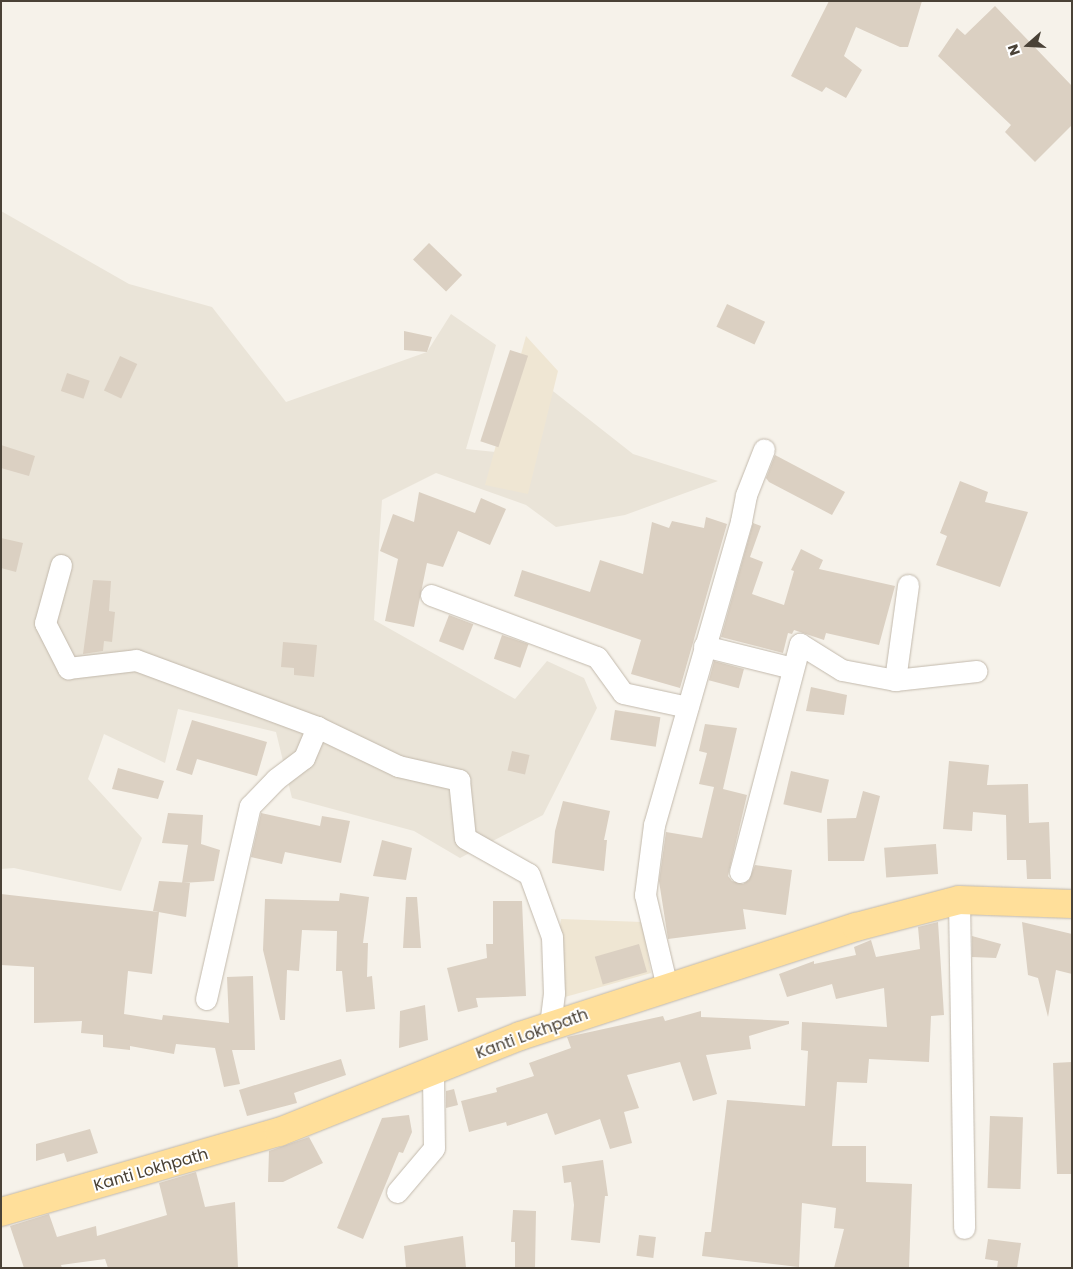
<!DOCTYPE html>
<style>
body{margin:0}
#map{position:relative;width:1073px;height:1269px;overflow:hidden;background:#f6f2ea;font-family:Poppins,sans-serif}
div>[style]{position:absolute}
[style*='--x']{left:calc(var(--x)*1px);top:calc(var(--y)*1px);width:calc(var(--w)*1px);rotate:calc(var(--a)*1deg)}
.residential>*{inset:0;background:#eae4d8}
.education>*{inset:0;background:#efe6d3}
.building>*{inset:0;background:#dbd0c2;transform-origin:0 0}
.roads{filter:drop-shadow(0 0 1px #c2b9ac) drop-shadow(0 0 1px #c2b9ac)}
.minor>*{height:21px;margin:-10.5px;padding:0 10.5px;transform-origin:10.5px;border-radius:10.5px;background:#fff}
.primary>*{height:28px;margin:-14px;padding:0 14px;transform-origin:14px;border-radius:14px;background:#ffdf9a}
span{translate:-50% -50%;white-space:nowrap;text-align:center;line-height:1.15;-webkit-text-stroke:4px #fff;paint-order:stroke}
.street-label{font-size:16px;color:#4a4237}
.frame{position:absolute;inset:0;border:2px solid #4a4237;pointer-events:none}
.north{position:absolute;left:1003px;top:20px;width:50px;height:50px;-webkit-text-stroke:4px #fff;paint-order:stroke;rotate:251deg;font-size:14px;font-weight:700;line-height:20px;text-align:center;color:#4a4237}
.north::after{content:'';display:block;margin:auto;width:18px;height:22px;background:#4a4237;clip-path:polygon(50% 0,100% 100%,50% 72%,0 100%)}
</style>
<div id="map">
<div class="residential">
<i style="clip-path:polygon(1px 211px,129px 284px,212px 307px,286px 402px,427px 352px,451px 314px,496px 345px,466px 449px,516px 454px,544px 384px,633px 454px,718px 481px,625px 515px,556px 527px,526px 505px,436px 473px,382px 500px,374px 620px,515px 699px,547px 661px,584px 678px,597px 708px,543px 815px,460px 858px,414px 831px,292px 798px,276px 732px,178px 709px,165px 763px,104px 734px,88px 779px,142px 838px,121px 891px,14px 868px,1px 869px)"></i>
</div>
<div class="education">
<i style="clip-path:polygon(526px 336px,558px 371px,528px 494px,485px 485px)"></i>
<i style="clip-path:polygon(561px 919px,642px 922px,651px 973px,565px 997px,555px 962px)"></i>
</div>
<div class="building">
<i style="clip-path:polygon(829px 1px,922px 1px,908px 47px,900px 47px,856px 27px,844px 56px,862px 70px,846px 98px,826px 87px,822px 92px,791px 76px)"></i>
<i style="clip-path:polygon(995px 6px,1072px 86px,1072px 125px,1035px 162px,1005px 132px,1011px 125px,938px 56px,957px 28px,965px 35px)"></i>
<i style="left:429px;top:243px;width:46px;height:23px;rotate:44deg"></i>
<i style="left:727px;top:304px;width:42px;height:25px;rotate:25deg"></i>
<i style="clip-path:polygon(404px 331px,432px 337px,427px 352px,404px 350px)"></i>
<i style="left:510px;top:350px;width:19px;height:96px;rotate:18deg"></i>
<i style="left:120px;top:356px;width:19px;height:38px;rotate:25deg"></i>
<i style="left:67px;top:373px;width:24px;height:19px;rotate:19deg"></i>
<i style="clip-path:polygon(1px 445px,35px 456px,29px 476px,1px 468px)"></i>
<i style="clip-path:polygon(775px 455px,845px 492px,832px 515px,769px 482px,766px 478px)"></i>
<i style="clip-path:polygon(960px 481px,988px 492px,985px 502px,1028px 512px,1000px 587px,936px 565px,947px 536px,940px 533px)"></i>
<i style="clip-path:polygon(419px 492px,475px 513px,481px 498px,506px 509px,490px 545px,458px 531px,443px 567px,427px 563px,414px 627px,385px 621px,398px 559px,380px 551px,393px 514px,414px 522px)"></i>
<i style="clip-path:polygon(706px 517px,727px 524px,680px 688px,631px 674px,641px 640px,514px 596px,522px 570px,590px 592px,600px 560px,643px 574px,652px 522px,669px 528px,672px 521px,704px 528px)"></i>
<i style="clip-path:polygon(753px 523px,761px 526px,750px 557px,763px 562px,752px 594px,784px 605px,794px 571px,791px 570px,801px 549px,823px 560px,819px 569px,895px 586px,879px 645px,826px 633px,824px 640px,794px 630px,792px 634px,788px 633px,783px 653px,721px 637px)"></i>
<i style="clip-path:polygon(1px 538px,23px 543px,16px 572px,1px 568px)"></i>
<i style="clip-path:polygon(93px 580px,111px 581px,109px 611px,115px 612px,112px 642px,104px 641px,103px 651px,83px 654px)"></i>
<i style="left:449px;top:615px;width:26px;height:28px;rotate:21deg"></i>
<i style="left:502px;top:635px;width:28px;height:25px;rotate:19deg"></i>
<i style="clip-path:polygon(283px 642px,317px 645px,314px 677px,294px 675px,294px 668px,281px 667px)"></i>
<i style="left:714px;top:661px;width:31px;height:20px;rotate:15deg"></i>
<i style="clip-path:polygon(811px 687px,847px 695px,844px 715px,806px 711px)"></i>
<i style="left:615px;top:710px;width:46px;height:30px;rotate:9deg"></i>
<i style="clip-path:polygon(192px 720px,267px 742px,257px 776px,197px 759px,192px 775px,176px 770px)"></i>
<i style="clip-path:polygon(705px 724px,737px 728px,723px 789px,747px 795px,728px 876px,732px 881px,743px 884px,749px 880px,755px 865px,792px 870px,786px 915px,743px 909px,746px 929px,668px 939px,659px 881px,666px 832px,702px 838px,714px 787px,699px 784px,707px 753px,699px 751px)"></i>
<i style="left:512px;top:751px;width:18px;height:20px;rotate:13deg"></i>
<i style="clip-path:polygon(949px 761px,989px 765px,987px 785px,1028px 784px,1029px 823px,1049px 822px,1051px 879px,1027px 879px,1026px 860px,1007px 860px,1006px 815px,973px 812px,972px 831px,943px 829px)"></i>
<i style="clip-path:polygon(118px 768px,164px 781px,158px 799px,112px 789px)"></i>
<i style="left:791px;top:771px;width:39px;height:34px;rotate:13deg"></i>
<i style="clip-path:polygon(863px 791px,880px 796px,864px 861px,828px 861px,827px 819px,856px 818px)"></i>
<i style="clip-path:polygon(563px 801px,610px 811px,604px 840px,607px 840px,604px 871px,552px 863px,555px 831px)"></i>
<i style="clip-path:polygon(168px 813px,203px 815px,201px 844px,220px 850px,214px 881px,182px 883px,188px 845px,162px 843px)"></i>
<i style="clip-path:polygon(261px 813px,320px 826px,322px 816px,350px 821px,341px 863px,285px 852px,282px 864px,251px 857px)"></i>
<i style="clip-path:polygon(382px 840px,412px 848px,406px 880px,373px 876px)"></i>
<i style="left:936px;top:844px;width:30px;height:52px;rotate:86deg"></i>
<i style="clip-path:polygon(159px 881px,190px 883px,186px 917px,153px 911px)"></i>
<i style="clip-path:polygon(340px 893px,369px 897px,363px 943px,368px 943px,367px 977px,372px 976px,375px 1009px,346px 1012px,342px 971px,336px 971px,337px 931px,302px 930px,299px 971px,287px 970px,285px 1020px,280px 1020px,263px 950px,265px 899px,339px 901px)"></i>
<i style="clip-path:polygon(1px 894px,159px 912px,152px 974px,128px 971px,124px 1014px,162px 1020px,163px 1015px,229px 1023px,227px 977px,253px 976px,255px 1050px,232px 1050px,240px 1084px,224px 1087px,215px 1048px,176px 1044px,174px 1054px,130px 1046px,130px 1050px,103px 1047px,103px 1035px,81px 1033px,82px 1021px,34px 1023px,34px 967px,1px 965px)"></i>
<i style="clip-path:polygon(406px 897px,417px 897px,421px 948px,403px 948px)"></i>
<i style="clip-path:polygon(493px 901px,522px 901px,526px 996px,476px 998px,478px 1007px,458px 1012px,447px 968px,487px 958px,486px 944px,493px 944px)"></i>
<i style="clip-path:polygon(938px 922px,944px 1015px,931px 1016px,929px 1062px,869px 1059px,867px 1083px,837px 1082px,832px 1146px,866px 1146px,866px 1182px,912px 1184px,909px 1268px,834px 1268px,844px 1229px,834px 1228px,836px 1208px,802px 1203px,799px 1267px,702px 1256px,705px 1232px,711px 1232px,727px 1100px,805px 1106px,808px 1051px,801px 1050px,802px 1022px,887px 1027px,884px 988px,836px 999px,832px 984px,787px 997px,779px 974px,814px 961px,814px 964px,856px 955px,854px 947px,871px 940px,876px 957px,920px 949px,918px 927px)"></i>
<i style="clip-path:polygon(1022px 922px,1072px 934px,1072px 974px,1056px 970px,1048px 1017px,1038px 978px,1028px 975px)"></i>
<i style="clip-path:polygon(972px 936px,1001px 944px,996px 958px,972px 957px)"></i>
<i style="left:639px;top:944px;width:29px;height:46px;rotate:74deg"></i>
<i style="clip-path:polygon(425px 1005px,428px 1040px,399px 1048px,400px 1011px)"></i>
<i style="clip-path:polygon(701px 1011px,701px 1017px,789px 1021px,789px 1024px,749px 1036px,751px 1049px,706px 1055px,717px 1094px,693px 1101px,680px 1062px,627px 1075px,639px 1108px,624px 1112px,632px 1143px,610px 1149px,600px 1119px,555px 1135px,547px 1113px,507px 1126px,506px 1122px,469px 1132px,461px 1101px,497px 1092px,496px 1088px,534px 1076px,529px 1063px,571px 1048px,567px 1037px,663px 1016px,665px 1021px)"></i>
<i style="clip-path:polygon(341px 1059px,346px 1075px,294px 1093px,297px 1103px,247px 1116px,239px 1090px)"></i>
<i style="clip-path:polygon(1072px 1062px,1072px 1174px,1057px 1174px,1053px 1063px)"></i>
<i style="clip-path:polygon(454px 1089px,458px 1105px,446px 1108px,446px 1091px)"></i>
<i style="clip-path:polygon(409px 1115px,412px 1132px,403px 1153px,399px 1152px,363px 1239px,337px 1228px,382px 1118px)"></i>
<i style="left:990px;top:1116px;width:33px;height:72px;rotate:2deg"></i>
<i style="clip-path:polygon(90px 1129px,98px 1153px,67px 1162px,64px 1153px,36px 1161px,36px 1144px)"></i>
<i style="clip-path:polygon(309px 1137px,323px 1163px,283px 1182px,268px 1182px,269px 1151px)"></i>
<i style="clip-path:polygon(603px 1160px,608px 1196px,605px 1196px,600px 1243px,571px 1240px,574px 1205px,571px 1182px,564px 1183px,562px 1166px)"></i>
<i style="clip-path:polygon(196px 1172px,205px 1207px,235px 1202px,238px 1268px,108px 1268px,105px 1259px,61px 1265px,62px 1268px,24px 1268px,10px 1226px,49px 1214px,57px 1237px,96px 1226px,97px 1236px,167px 1215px,159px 1183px)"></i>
<i style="clip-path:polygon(513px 1210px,536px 1211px,535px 1268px,515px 1268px,515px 1242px,511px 1242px)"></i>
<i style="left:639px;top:1235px;width:17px;height:21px;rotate:7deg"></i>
<i style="clip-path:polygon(463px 1236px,466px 1268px,406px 1268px,404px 1246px)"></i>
<i style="clip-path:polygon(988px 1239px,1021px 1243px,1017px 1268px,997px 1268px,998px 1261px,985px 1259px)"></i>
</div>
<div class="roads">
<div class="minor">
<i style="--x:61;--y:565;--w:60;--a:105.4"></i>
<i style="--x:45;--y:623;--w:51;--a:62.9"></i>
<i style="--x:68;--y:668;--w:68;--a:-6.7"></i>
<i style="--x:136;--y:660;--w:193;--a:20.3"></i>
<i style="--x:317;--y:727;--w:90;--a:25.7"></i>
<i style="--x:398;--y:766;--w:63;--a:12.9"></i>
<i style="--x:459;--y:780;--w:58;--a:84.1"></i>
<i style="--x:465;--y:838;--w:73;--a:29.4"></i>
<i style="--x:529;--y:874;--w:67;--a:69.9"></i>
<i style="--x:552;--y:937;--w:56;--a:88"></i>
<i style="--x:554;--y:993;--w:34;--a:97"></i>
<i style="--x:431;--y:595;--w:177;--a:20.5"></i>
<i style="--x:597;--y:657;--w:44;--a:54.2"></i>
<i style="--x:623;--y:693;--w:66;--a:12.2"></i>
<i style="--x:704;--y:646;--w:91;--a:14"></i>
<i style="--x:895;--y:680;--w:96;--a:-82.2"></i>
<i style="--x:740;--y:872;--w:236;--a:-75.3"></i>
<i style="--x:800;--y:644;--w:49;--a:31.8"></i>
<i style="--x:842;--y:670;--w:54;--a:10.7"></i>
<i style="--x:895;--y:680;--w:82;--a:-6.3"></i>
<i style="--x:959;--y:900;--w:328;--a:89.1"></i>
<i style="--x:667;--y:987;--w:95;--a:-103.4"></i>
<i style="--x:645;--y:895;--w:71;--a:-82.7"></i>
<i style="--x:654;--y:825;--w:316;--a:-74"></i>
<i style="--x:741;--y:521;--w:26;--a:-79"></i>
<i style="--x:746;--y:495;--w:49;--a:-68.6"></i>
<i style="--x:206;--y:999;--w:198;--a:-77.2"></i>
<i style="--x:250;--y:806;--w:37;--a:-46"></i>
<i style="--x:276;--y:779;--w:35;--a:-37"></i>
<i style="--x:304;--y:758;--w:34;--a:-67"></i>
<i style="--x:397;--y:1192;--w:57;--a:-49.9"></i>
<i style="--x:434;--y:1148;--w:76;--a:-90.8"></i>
</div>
<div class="primary">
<i style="--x:1;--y:1212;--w:289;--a:-16.1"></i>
<i style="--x:279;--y:1132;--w:259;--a:-21.7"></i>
<i style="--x:520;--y:1036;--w:353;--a:-18"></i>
<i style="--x:856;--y:927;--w:106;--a:-14.7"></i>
<i style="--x:959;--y:900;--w:113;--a:2"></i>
</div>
</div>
<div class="street-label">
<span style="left:532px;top:1034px;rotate:-20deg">Kanti Lokhpath</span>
<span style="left:151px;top:1170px;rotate:-16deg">Kanti Lokhpath</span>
</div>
<div class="frame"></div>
<div class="north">N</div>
</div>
